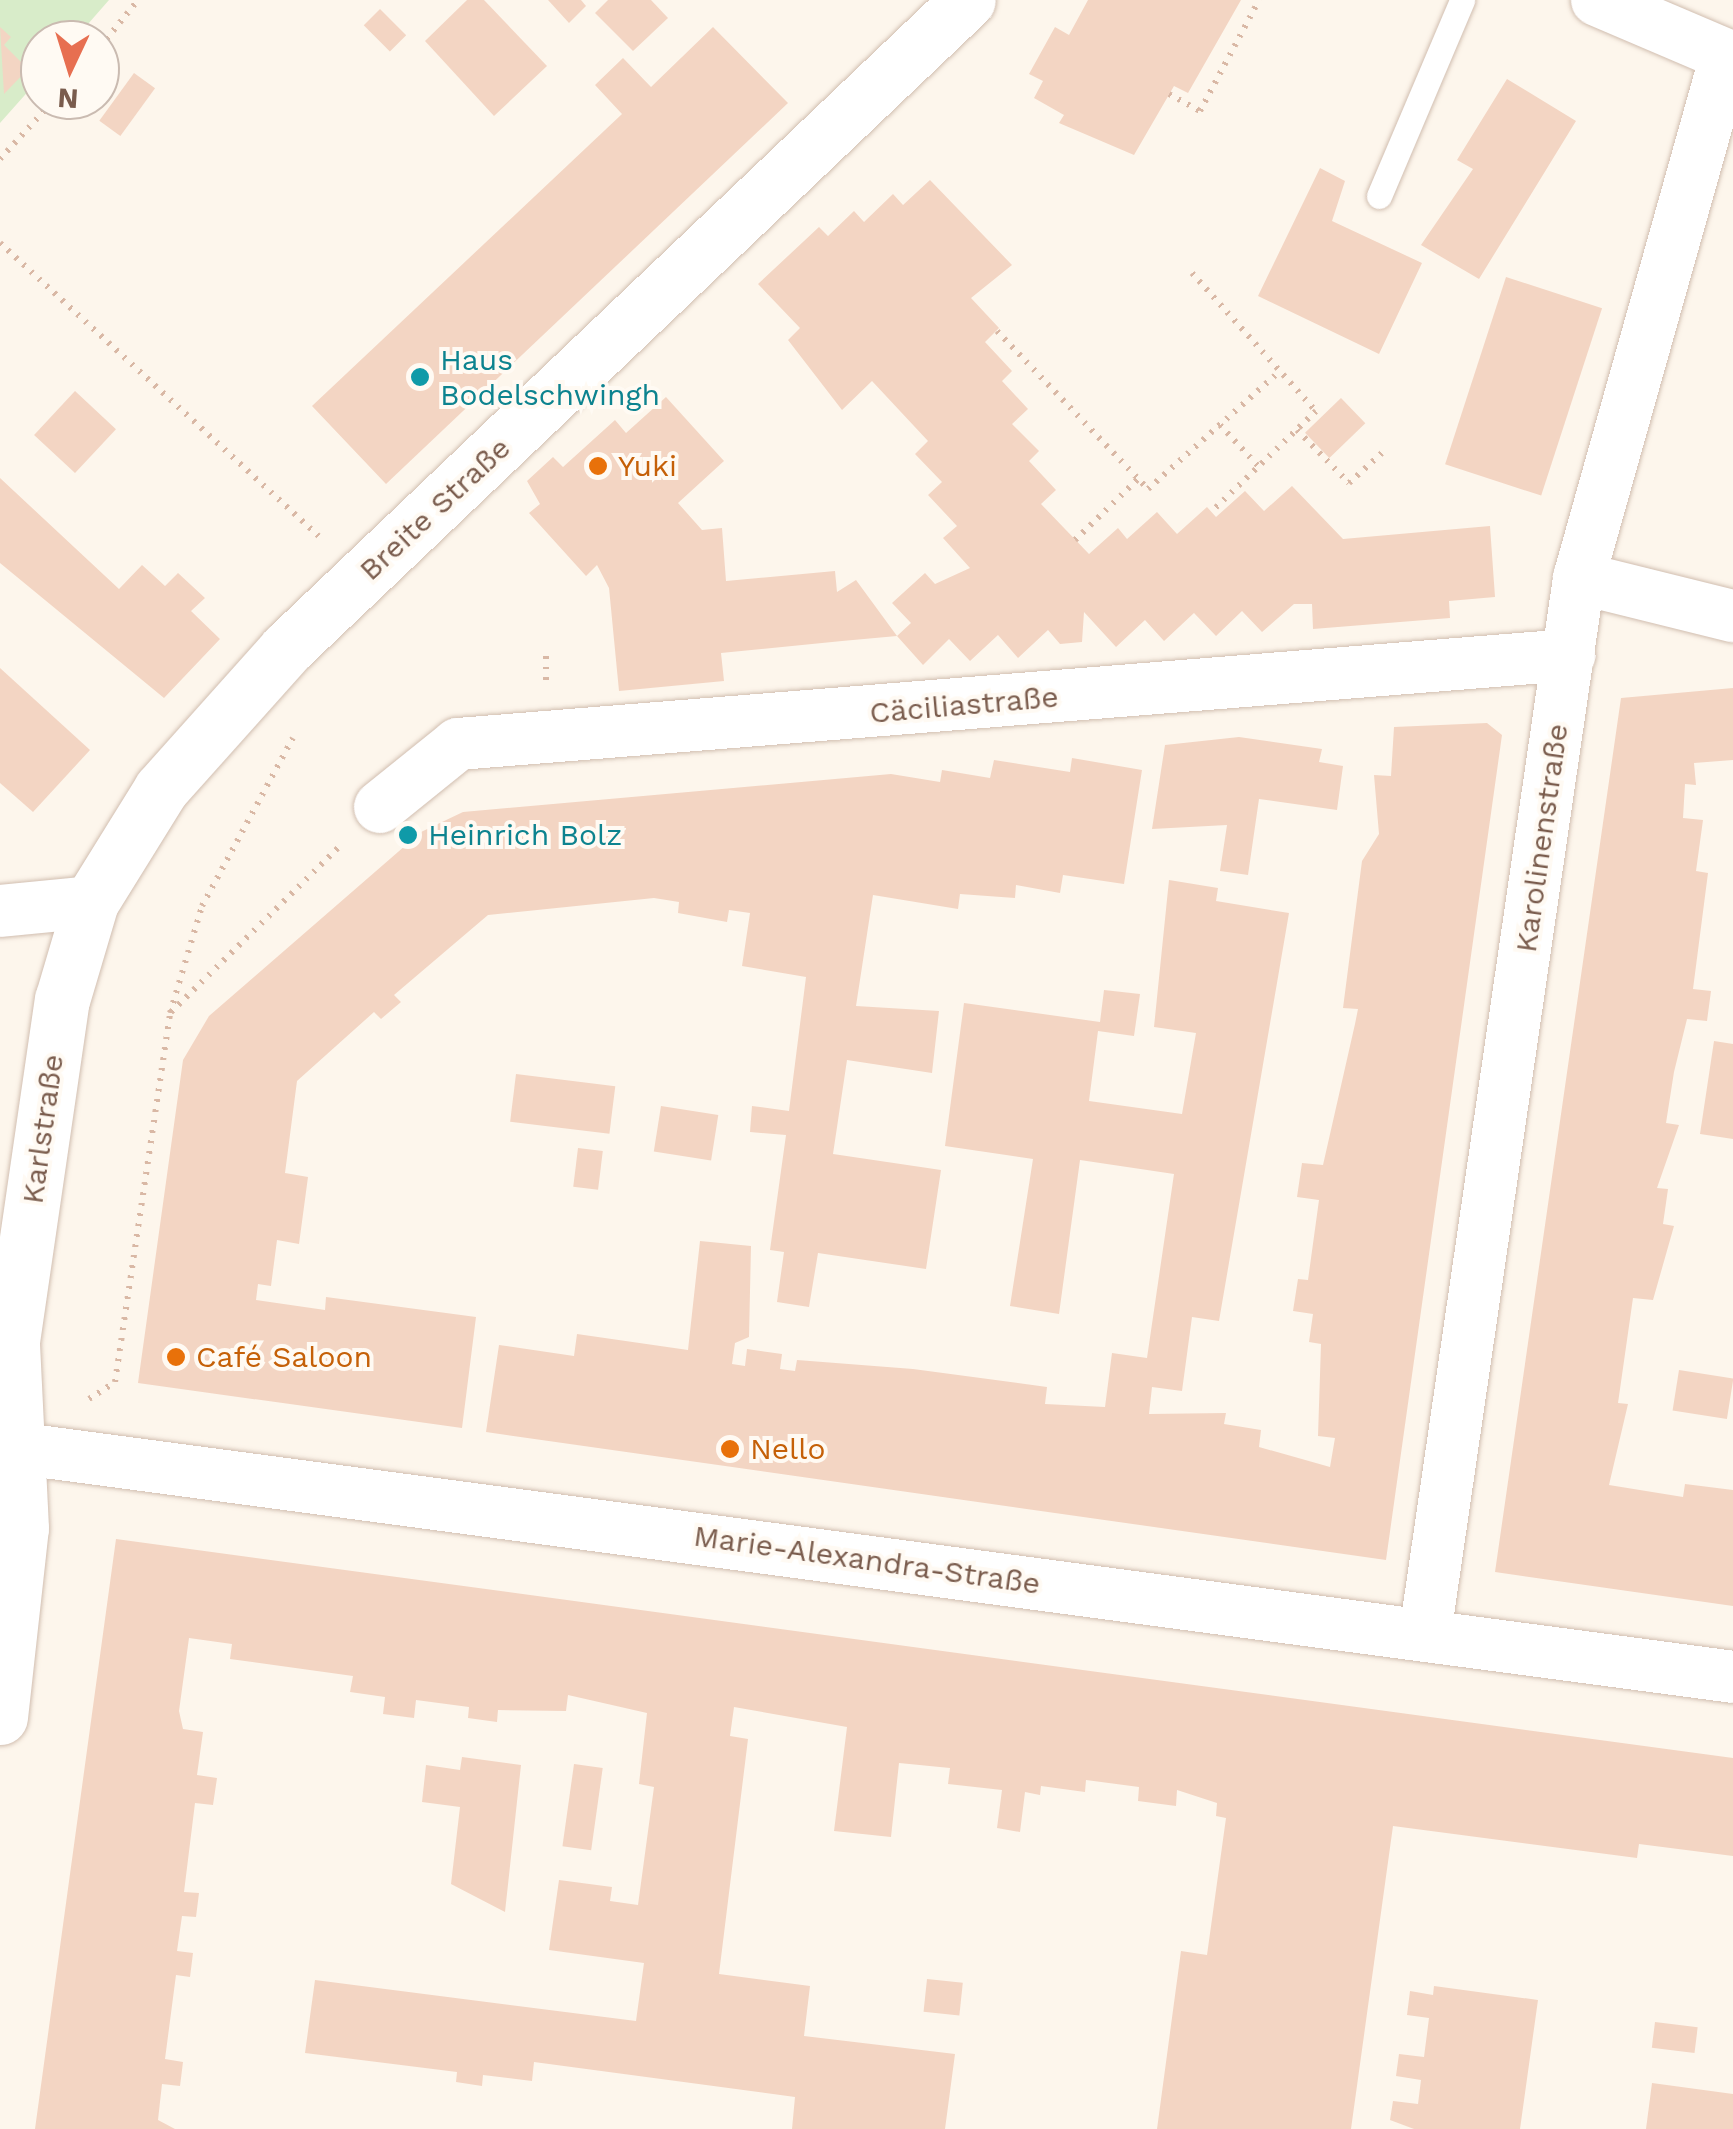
<!DOCTYPE html>
<meta charset="utf-8">
<style>
body{margin:0}
#map{position:relative;width:1733px;height:2129px;overflow:hidden;background:#fdf6ec;font-family:"Work Sans",sans-serif}
div>[style]{position:absolute}
[style*='--x']{left:calc(var(--x)*1px);top:calc(var(--y)*1px);width:calc(var(--w)*1px);rotate:calc(var(--a)*1deg)}
.green>*{inset:0;background:#d8ecc9}
.building>*{inset:0;background:#f3d5c3;transform-origin:0 0}
.path>*{height:6px;margin-top:-3px;transform-origin:0;background:repeating-linear-gradient(90deg,#d9b8a5 0 2.5px,transparent 0 10.5px)}
.roads{filter:drop-shadow(0 0 2px #d1beb0) drop-shadow(0 0 2px #d1beb0)}
.lane>*{height:25px;margin:-12.5px;padding:0 12.5px;transform-origin:12.5px;border-radius:12.5px;background:#fff}
.street>*{height:52px;margin:-26px;padding:0 26px;transform-origin:26px;border-radius:26px;background:#fff}
.secondary>*{height:55px;margin:-27.5px;padding:0 27.5px;transform-origin:27.5px;border-radius:27.5px;background:#fff}
.dots>*{width:28px;height:28px;translate:-50% -50%;box-sizing:border-box;border:5px solid #fffaf3;border-radius:50%}
span{translate:-50% -50%;white-space:nowrap;text-align:center;line-height:1.15;-webkit-text-stroke:8px #fffaf3;paint-order:stroke}
.culture-label{font-size:30px;color:#0d838f}
.left{translate:0 -50%;text-align:left}
.food-label{font-size:30px;color:#c56008}
.street-label{font-size:30px;color:#7a5c4d}
.north{position:absolute;left:20px;top:20px;width:100px;height:100px;box-sizing:border-box;background:#fffaf3;border:2px solid #cabbb1;border-radius:50%;rotate:184deg;font-size:28px;font-weight:700;line-height:40px;text-align:center;color:#7a5c4d}
.north::after{content:'';display:block;margin:auto;width:35px;height:45px;background:#e76f51;clip-path:polygon(50% 0,100% 100%,50% 72%,0 100%)}
</style>
<div id="map">
<div class="green">
<i style="clip-path:polygon(0 0,109px 0,74px 40px,40px 40px,40px 78px,0 123px)"></i>
</div>
<div class="building">
<i style="clip-path:polygon(467px 0,484px 0,547px 66px,494px 116px,425px 41px)"></i>
<i style="clip-path:polygon(548px 0,581px 0,586px 6px,569px 23px)"></i>
<i style="clip-path:polygon(608px 0,651px 0,668px 18px,633px 51px,595px 13px)"></i>
<i style="clip-path:polygon(1088px 0,1241px 0,1188px 93px,1174px 86px,1134px 155px,1059px 123px,1064px 115px,1034px 98px,1043px 81px,1029px 74px,1055px 27px,1069px 35px)"></i>
<i style="left:380px;top:9px;width:37px;height:23px;rotate:45deg"></i>
<i style="clip-path:polygon(0 27px,11px 37px,4px 45px,28px 69px,4px 94px)"></i>
<i style="clip-path:polygon(713px 27px,788px 103px,386px 484px,312px 406px,622px 114px,595px 85px,623px 58px,651px 87px)"></i>
<i style="left:134px;top:73px;width:26px;height:59px;rotate:36deg"></i>
<i style="clip-path:polygon(1507px 79px,1576px 121px,1479px 279px,1421px 245px,1473px 169px,1457px 160px)"></i>
<i style="clip-path:polygon(1320px 168px,1345px 181px,1332px 221px,1422px 263px,1379px 354px,1258px 296px)"></i>
<i style="clip-path:polygon(930px 180px,1012px 265px,971px 298px,999px 328px,985px 342px,1012px 371px,1002px 381px,1028px 409px,1012px 424px,1039px 451px,1029px 461px,1056px 490px,1041px 504px,1089px 554px,1118px 528px,1127px 539px,1157px 512px,1177px 534px,1207px 507px,1216px 517px,1245px 491px,1264px 511px,1292px 486px,1343px 539px,1490px 526px,1495px 597px,1449px 601px,1450px 618px,1313px 629px,1312px 604px,1294px 604px,1262px 632px,1242px 611px,1216px 636px,1194px 613px,1164px 641px,1145px 620px,1116px 647px,1084px 612px,1082px 642px,1060px 644px,1048px 630px,1018px 658px,998px 635px,970px 661px,949px 639px,923px 665px,897px 636px,842px 641px,721px 653px,724px 681px,619px 691px,609px 588px,597px 565px,586px 576px,529px 513px,540px 504px,527px 481px,553px 457px,563px 467px,615px 420px,626px 433px,666px 397px,724px 461px,678px 503px,702px 530px,722px 528px,726px 581px,835px 571px,837px 592px,856px 580px,897px 636px,911px 623px,892px 603px,925px 573px,935px 584px,970px 568px,943px 538px,957px 526px,928px 495px,942px 482px,915px 454px,928px 441px,872px 381px,842px 410px,788px 340px,800px 328px,758px 284px,819px 227px,828px 236px,854px 211px,864px 222px,893px 194px,903px 205px)"></i>
<i style="left:1506px;top:277px;width:101px;height:197px;rotate:18deg"></i>
<i style="left:75px;top:391px;width:56px;height:60px;rotate:43deg"></i>
<i style="left:1341px;top:398px;width:35px;height:50px;rotate:46deg"></i>
<i style="clip-path:polygon(0 478px,119px 589px,142px 565px,165px 586px,178px 573px,205px 598px,191px 611px,220px 639px,164px 698px,0 563px)"></i>
<i style="clip-path:polygon(0 668px,90px 750px,33px 812px,0 783px)"></i>
<i style="clip-path:polygon(1733px 688px,1733px 760px,1694px 763px,1696px 785px,1685px 784px,1683px 818px,1703px 820px,1696px 871px,1708px 873px,1693px 989px,1711px 991px,1707px 1021px,1687px 1019px,1674px 1072px,1666px 1123px,1679px 1125px,1657px 1188px,1668px 1189px,1663px 1224px,1674px 1226px,1653px 1300px,1633px 1298px,1618px 1403px,1628px 1404px,1609px 1485px,1683px 1497px,1685px 1484px,1733px 1490px,1733px 1606px,1495px 1572px,1621px 698px)"></i>
<i style="clip-path:polygon(1487px 723px,1502px 735px,1386px 1560px,486px 1432px,499px 1345px,574px 1356px,577px 1334px,688px 1350px,700px 1241px,751px 1246px,749px 1337px,735px 1343px,732px 1364px,745px 1366px,747px 1349px,782px 1354px,780px 1369px,795px 1371px,797px 1360px,913px 1369px,1047px 1387px,1045px 1404px,1105px 1407px,1112px 1353px,1147px 1358px,1174px 1174px,1080px 1160px,1059px 1314px,1010px 1306px,1033px 1159px,945px 1146px,964px 1003px,1100px 1022px,1104px 990px,1140px 994px,1134px 1036px,1098px 1031px,1089px 1101px,1182px 1114px,1196px 1033px,1154px 1027px,1169px 880px,1218px 888px,1216px 901px,1289px 913px,1219px 1321px,1192px 1317px,1182px 1391px,1152px 1387px,1149px 1414px,1226px 1413px,1224px 1424px,1261px 1430px,1259px 1447px,1330px 1467px,1335px 1438px,1318px 1436px,1321px 1344px,1309px 1342px,1313px 1314px,1293px 1311px,1298px 1279px,1308px 1280px,1319px 1200px,1297px 1197px,1302px 1163px,1323px 1165px,1355px 1024px,1358px 1009px,1343px 1008px,1362px 861px,1379px 834px,1374px 775px,1391px 776px,1394px 727px)"></i>
<i style="clip-path:polygon(1239px 737px,1322px 749px,1319px 762px,1343px 766px,1337px 810px,1259px 799px,1248px 875px,1220px 871px,1227px 825px,1152px 829px,1165px 745px)"></i>
<i style="clip-path:polygon(1072px 758px,1142px 770px,1124px 884px,1063px 875px,1060px 893px,1016px 885px,1015px 898px,960px 894px,958px 909px,873px 895px,856px 1006px,939px 1011px,932px 1073px,847px 1060px,833px 1154px,941px 1170px,926px 1269px,818px 1253px,809px 1307px,777px 1302px,784px 1252px,770px 1250px,786px 1135px,750px 1132px,752px 1106px,789px 1111px,806px 977px,742px 966px,750px 913px,729px 910px,727px 922px,678px 913px,679px 902px,654px 898px,488px 915px,394px 995px,401px 1002px,381px 1019px,374px 1012px,297px 1081px,285px 1173px,308px 1177px,299px 1244px,277px 1240px,271px 1286px,258px 1284px,256px 1300px,325px 1310px,326px 1297px,476px 1317px,462px 1428px,138px 1383px,183px 1060px,209px 1016px,421px 832px,463px 812px,891px 774px,940px 782px,942px 770px,990px 778px,994px 760px,1070px 772px)"></i>
<i style="clip-path:polygon(1714px 1041px,1733px 1044px,1733px 1139px,1700px 1134px)"></i>
<i style="left:516px;top:1074px;width:100px;height:48px;rotate:7deg"></i>
<i style="left:661px;top:1106px;width:58px;height:46px;rotate:9deg"></i>
<i style="left:578px;top:1148px;width:25px;height:39px;rotate:7deg"></i>
<i style="left:1679px;top:1370px;width:55px;height:41px;rotate:9deg"></i>
<i style="clip-path:polygon(116px 1539px,1733px 1758px,1733px 1856px,1639px 1844px,1637px 1858px,1393px 1826px,1351px 2129px,1157px 2129px,1181px 1951px,1207px 1955px,1226px 1818px,1216px 1816px,1217px 1803px,1177px 1790px,1176px 1806px,1138px 1801px,1139px 1787px,1086px 1780px,1085px 1792px,1041px 1786px,1040px 1795px,1025px 1792px,1020px 1832px,997px 1828px,1002px 1790px,948px 1784px,950px 1768px,899px 1763px,891px 1837px,834px 1831px,847px 1727px,734px 1707px,730px 1736px,748px 1739px,719px 1974px,810px 1986px,804px 2036px,955px 2054px,945px 2129px,792px 2129px,795px 2097px,534px 2062px,532px 2081px,483px 2075px,482px 2086px,456px 2082px,457px 2072px,305px 2053px,315px 1980px,636px 2021px,644px 1963px,549px 1950px,559px 1880px,612px 1887px,610px 1901px,638px 1905px,654px 1787px,639px 1784px,647px 1713px,568px 1695px,566px 1711px,498px 1710px,497px 1722px,468px 1718px,469px 1707px,416px 1700px,414px 1718px,383px 1714px,385px 1697px,350px 1692px,353px 1676px,230px 1659px,232px 1644px,189px 1638px,179px 1711px,183px 1729px,203px 1732px,197px 1775px,217px 1778px,213px 1805px,195px 1803px,184px 1892px,199px 1893px,196px 1917px,182px 1916px,177px 1951px,193px 1953px,190px 1977px,176px 1975px,165px 2059px,183px 2062px,180px 2086px,162px 2084px,158px 2120px,175px 2129px,35px 2129px)"></i>
<i style="clip-path:polygon(462px 1757px,521px 1765px,505px 1912px,451px 1884px,460px 1807px,422px 1802px,426px 1765px,460px 1770px)"></i>
<i style="left:574px;top:1764px;width:29px;height:83px;rotate:8deg"></i>
<i style="left:927px;top:1979px;width:36px;height:33px;rotate:6deg"></i>
<i style="clip-path:polygon(1434px 1986px,1538px 2000px,1520px 2129px,1414px 2129px,1390px 2120px,1393px 2101px,1418px 2104px,1421px 2080px,1396px 2076px,1399px 2054px,1424px 2057px,1429px 2018px,1407px 2015px,1410px 1991px,1433px 1995px)"></i>
<i style="left:1655px;top:2022px;width:43px;height:26px;rotate:7deg"></i>
<i style="clip-path:polygon(1652px 2083px,1733px 2094px,1733px 2129px,1646px 2129px)"></i>
</div>
<div class="path">
<i style="--x:100;--y:47;--w:60;--a:-51"></i>
<i style="--x:1169;--y:94;--w:35;--a:29"></i>
<i style="--x:1200;--y:111;--w:126;--a:-62"></i>
<i style="--x:0;--y:159;--w:80;--a:-47.5"></i>
<i style="--x:0;--y:243;--w:433;--a:42.6"></i>
<i style="--x:1192;--y:273;--w:186;--a:48.1"></i>
<i style="--x:1316;--y:411;--w:146;--a:136.1"></i>
<i style="--x:997;--y:331;--w:219;--a:46.3"></i>
<i style="--x:1148;--y:489;--w:177;--a:-41.8"></i>
<i style="--x:1220;--y:425;--w:57;--a:47.1"></i>
<i style="--x:1297;--y:430;--w:74;--a:45.5"></i>
<i style="--x:1349;--y:483;--w:46;--a:-42.4"></i>
<i style="--x:1075;--y:540;--w:88;--a:-44.1"></i>
<i style="--x:546;--y:656;--w:24;--a:90"></i>
<i style="--x:171;--y:1012;--w:237;--a:-44.5"></i>
<i style="--x:89;--y:1399;--w:31;--a:-33"></i>
<i style="--x:115;--y:1382;--w:373;--a:-81.5"></i>
<i style="--x:170;--y:1013;--w:112;--a:-73.3"></i>
<i style="--x:202;--y:906;--w:191;--a:-61.6"></i>
</div>
<div class="roads">
<div class="lane">
<i style="--x:1379;--y:196;--w:213;--a:-67"></i>
</div>
<div class="street">
<i style="--x:1597;--y:0;--w:148;--a:23.1"></i>
<i style="--x:1579;--y:578;--w:159;--a:13.9"></i>
<i style="--x:380;--y:807;--w:100;--a:-38.9"></i>
<i style="--x:458;--y:744;--w:1115;--a:-4.58"></i>
<i style="--x:0;--y:911;--w:91;--a:-5.6"></i>
<i style="--x:0;--y:1446;--w:1748;--a:7.59"></i>
<i style="--x:1425;--y:1634;--w:1067;--a:-81.7"></i>
<i style="--x:1579;--y:578;--w:542;--a:-74.27"></i>
</div>
<div class="secondary">
<i style="--x:0;--y:1717;--w:190;--a:-83.7"></i>
<i style="--x:21;--y:1528;--w:187;--a:-92.8"></i>
<i style="--x:12;--y:1341;--w:345;--a:-81.7"></i>
<i style="--x:62;--y:1000;--w:102;--a:-73.5"></i>
<i style="--x:91;--y:902;--w:133;--a:-58.2"></i>
<i style="--x:161;--y:789;--w:188;--a:-48.2"></i>
<i style="--x:286;--y:649;--w:941;--a:-43.58"></i>
</div>
</div>
<div class="dots">
<i style="left:420px;top:377px;background:#0f9aa8"></i>
<i style="left:598px;top:466px;background:#e8710a"></i>
<i style="left:408px;top:835px;background:#0f9aa8"></i>
<i style="left:176px;top:1357px;background:#e8710a"></i>
<i style="left:730px;top:1449px;background:#e8710a"></i>
</div>
<div class="culture-label">
<span class="left" style="left:440px;top:377px">Haus<br>Bodelschwingh</span>
<span class="left" style="left:428px;top:835px">Heinrich Bolz</span>
</div>
<div class="food-label">
<span class="left" style="left:618px;top:466px">Yuki</span>
<span class="left" style="left:196px;top:1357px">Café Saloon</span>
<span class="left" style="left:750px;top:1449px">Nello</span>
</div>
<div class="street-label">
<span style="left:435px;top:509px;rotate:-43deg">Breite Straße</span>
<span style="left:964px;top:705px;rotate:-5deg">Cäciliastraße</span>
<span style="left:1542px;top:838px;rotate:-82deg">Karolinenstraße</span>
<span style="left:43px;top:1129px;rotate:-82deg">Karlstraße</span>
<span style="left:867px;top:1560px;rotate:8deg">Marie-Alexandra-Straße</span>
</div>
<div class="north">N</div>
</div>
